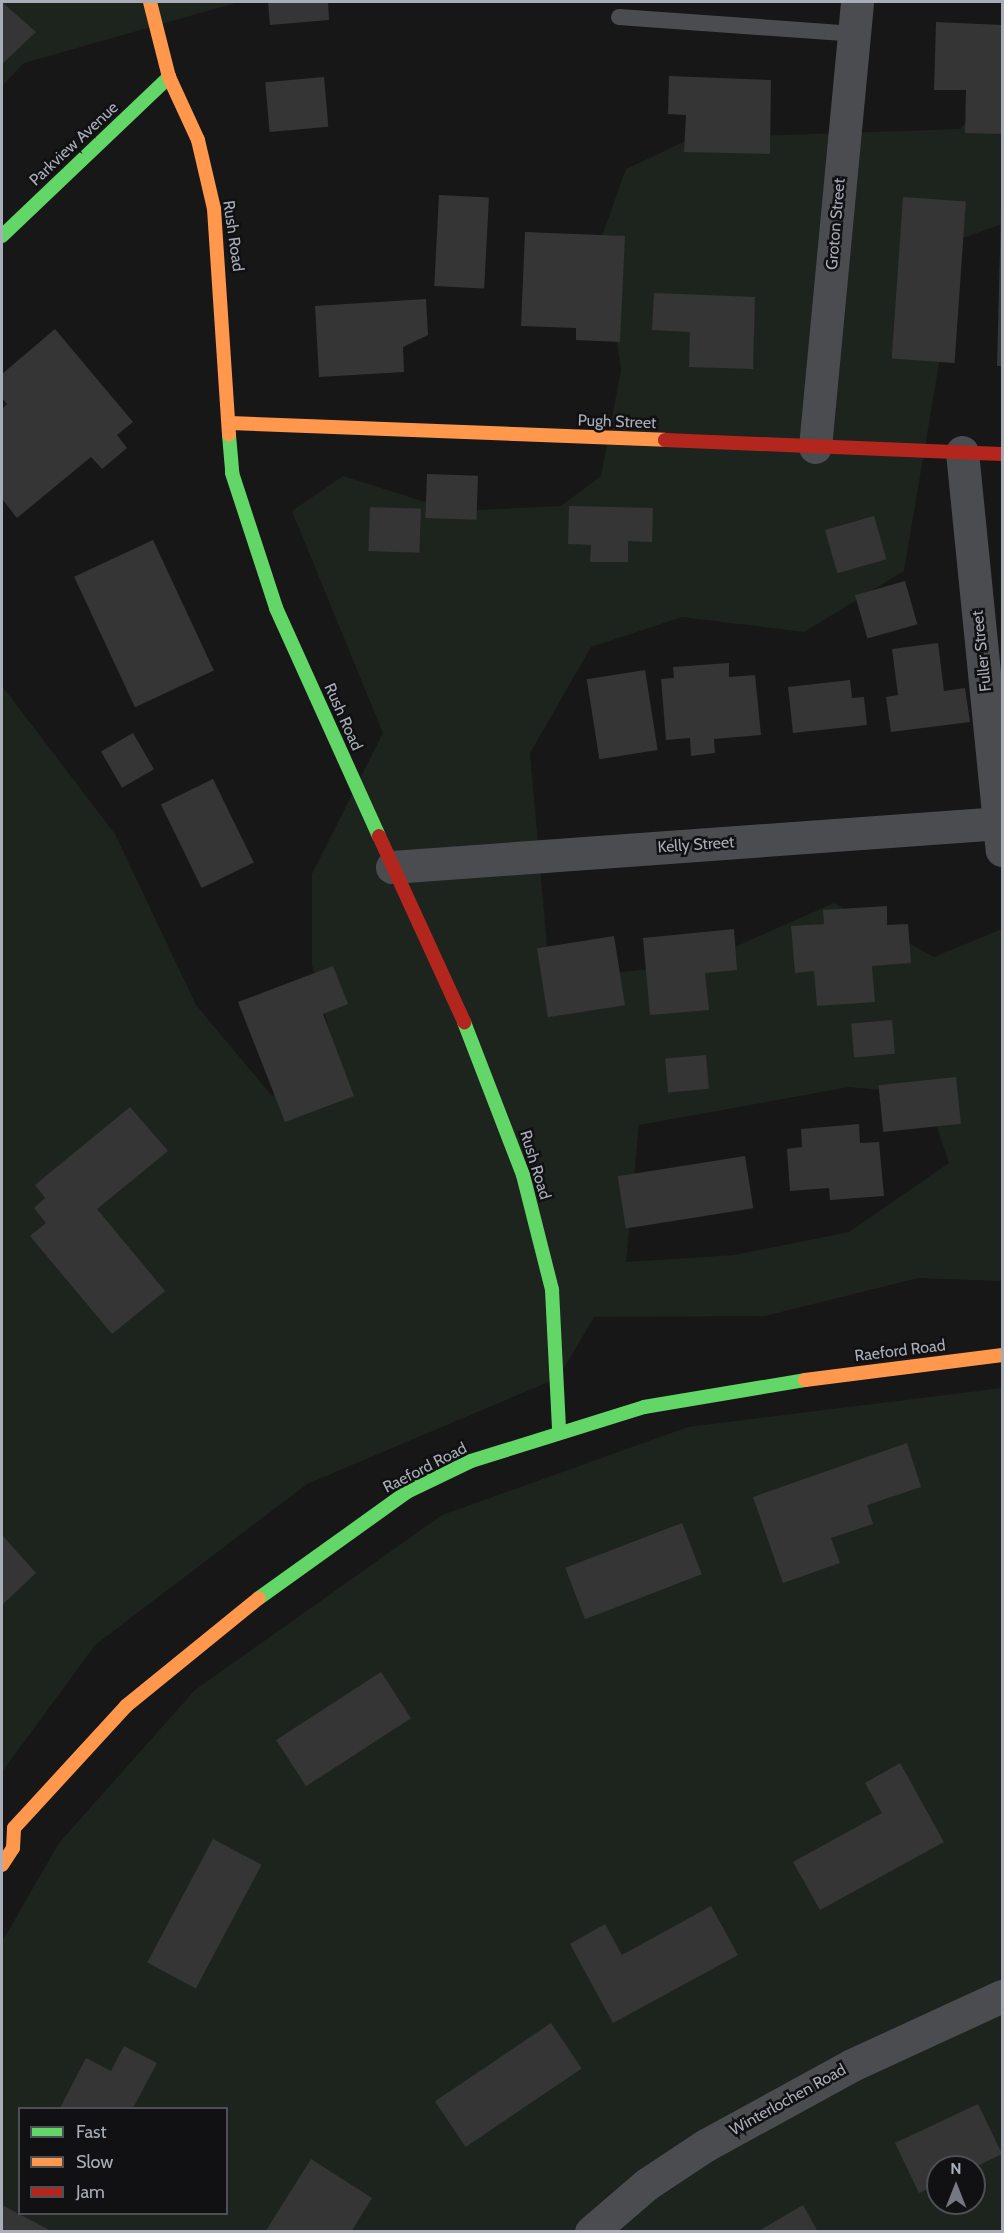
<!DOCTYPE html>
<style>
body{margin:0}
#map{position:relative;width:1004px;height:2233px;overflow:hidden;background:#171717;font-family:Cabin,sans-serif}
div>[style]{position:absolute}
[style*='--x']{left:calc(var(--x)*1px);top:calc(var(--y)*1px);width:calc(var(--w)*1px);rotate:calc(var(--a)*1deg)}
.green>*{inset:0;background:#1d241e}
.building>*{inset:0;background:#353536;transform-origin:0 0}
.lane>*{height:16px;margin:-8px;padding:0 8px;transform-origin:8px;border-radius:8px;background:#4b4c50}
.street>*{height:33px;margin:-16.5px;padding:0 16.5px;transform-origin:16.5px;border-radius:16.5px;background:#4b4c50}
.fast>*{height:14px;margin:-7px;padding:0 7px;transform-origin:7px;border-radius:7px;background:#63d668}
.slow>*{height:14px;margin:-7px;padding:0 7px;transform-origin:7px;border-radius:7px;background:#ff974d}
.jam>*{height:14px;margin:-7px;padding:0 7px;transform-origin:7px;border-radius:7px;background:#b3261e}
span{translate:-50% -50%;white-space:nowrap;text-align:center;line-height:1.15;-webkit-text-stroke:5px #111113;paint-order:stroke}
.street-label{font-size:16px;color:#a8adb8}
.frame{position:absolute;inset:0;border:3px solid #a8adb8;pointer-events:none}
.legend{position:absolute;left:18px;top:2107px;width:210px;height:108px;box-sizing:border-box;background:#111113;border:2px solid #4d4f55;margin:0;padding:8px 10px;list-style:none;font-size:18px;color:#a8adb8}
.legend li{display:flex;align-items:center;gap:12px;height:30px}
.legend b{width:30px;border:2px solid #4d4f55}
.north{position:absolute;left:926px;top:2155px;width:60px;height:60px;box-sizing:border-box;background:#111113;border:2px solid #4d4f55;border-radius:50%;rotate:0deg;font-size:16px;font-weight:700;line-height:24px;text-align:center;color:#a8adb8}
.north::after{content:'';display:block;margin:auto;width:21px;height:27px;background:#757880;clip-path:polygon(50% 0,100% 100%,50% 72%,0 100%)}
</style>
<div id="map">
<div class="green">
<i style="clip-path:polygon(2px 2px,239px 2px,24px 63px,2px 86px)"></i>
<i style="clip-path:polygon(evenodd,1002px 81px,1002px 224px,960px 239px,904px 571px,804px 632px,682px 617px,591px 647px,530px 753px,550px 980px,696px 964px,834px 903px,934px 957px,1002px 929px,1002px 1281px,918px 1278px,765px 1316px,594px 1317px,558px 1378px,307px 1484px,95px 1645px,2px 1772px,2px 686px,115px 834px,196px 1005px,272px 1096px,337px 1060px,312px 965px,312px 874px,383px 733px,292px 511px,343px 476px,454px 511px,561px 506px,601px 476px,621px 370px,601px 239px,626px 169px,692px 138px,960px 129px,1002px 81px,849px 1087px,926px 1094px,949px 1163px,849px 1232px,734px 1255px,626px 1262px,639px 1125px,849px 1087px)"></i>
<i style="clip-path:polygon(evenodd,1002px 1388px,1002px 2231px,2px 2232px,2px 1942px,59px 1843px,195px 1690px,442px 1515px,688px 1427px,1002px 1388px,20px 2108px,226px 2108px,226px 2214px,20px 2214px,20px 2108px,1002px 1388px,938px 2167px,974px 2167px,974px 2203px,938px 2203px,938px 2167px)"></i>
</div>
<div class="building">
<i style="clip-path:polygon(2px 2px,36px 32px,2px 64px)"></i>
<i style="clip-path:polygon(268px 2px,328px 2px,329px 20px,270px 25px)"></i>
<i style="clip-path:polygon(936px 22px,1002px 25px,1002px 134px,965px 133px,966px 90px,934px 90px)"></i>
<i style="clip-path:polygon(669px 76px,771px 80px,770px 154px,684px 152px,686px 115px,668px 114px)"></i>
<i style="left:324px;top:77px;width:50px;height:59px;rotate:85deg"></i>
<i style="left:439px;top:195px;width:50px;height:91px;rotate:3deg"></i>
<i style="left:903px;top:197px;width:63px;height:162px;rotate:4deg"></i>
<i style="clip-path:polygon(1001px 212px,1002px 212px,1002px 366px,997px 366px)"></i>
<i style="clip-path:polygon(525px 232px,625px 236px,620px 342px,576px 340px,576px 328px,521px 326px)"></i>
<i style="clip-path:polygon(654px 293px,755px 297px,753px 369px,689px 367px,690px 332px,652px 330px)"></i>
<i style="clip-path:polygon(426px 299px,428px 335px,403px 347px,404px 372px,319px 377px,315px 306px)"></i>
<i style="clip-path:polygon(55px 329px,133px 422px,117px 435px,127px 448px,102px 469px,91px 457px,17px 518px,2px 499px,2px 409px,7px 404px,2px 398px,2px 374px)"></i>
<i style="left:427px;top:474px;width:51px;height:44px;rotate:2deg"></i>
<i style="clip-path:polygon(569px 506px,653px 508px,652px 542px,628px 541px,628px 562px,590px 562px,591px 545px,568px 544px)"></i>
<i style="left:370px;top:507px;width:51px;height:44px;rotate:2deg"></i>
<i style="left:874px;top:516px;width:45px;height:51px;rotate:74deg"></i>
<i style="left:153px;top:540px;width:144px;height:87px;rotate:65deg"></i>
<i style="left:905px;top:581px;width:45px;height:52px;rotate:74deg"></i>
<i style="clip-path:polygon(938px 643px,944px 691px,965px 688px,970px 722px,891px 732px,886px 697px,898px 695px,892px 649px)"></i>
<i style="clip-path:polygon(729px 663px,729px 677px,755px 675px,761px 735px,714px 739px,715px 753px,691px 756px,690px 738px,666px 740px,661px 679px,674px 678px,673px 667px)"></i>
<i style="left:645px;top:670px;width:81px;height:59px;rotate:81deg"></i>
<i style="clip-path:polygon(850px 680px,852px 698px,864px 697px,867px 725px,793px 733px,788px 687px)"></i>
<i style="left:133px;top:733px;width:42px;height:37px;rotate:60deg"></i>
<i style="left:213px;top:779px;width:93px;height:58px;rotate:64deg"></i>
<i style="clip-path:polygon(887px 906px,887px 925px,908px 924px,911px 963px,872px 966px,875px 1002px,817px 1006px,814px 971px,795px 973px,791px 926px,824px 924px,823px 910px)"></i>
<i style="clip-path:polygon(734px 929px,737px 970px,705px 973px,709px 1010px,650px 1015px,643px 938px)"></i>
<i style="left:614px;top:936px;width:70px;height:78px;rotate:81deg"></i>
<i style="clip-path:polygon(333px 966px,348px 1004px,323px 1014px,354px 1096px,285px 1122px,238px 1002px)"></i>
<i style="left:892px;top:1020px;width:34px;height:41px;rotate:85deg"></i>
<i style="left:706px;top:1055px;width:34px;height:41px;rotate:85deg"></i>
<i style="left:956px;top:1077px;width:47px;height:78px;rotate:84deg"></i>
<i style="clip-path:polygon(130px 1107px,168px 1151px,97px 1209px,165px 1291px,112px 1334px,30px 1236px,46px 1223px,34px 1208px,45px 1198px,35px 1185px)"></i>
<i style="clip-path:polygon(859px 1124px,860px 1143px,879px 1142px,884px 1196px,830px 1200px,829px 1188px,790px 1191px,787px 1149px,802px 1147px,801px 1129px)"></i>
<i style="left:745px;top:1156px;width:53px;height:129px;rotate:81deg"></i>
<i style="clip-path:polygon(907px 1443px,921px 1487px,867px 1505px,873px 1524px,831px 1538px,840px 1563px,783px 1583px,753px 1497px)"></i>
<i style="left:682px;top:1523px;width:55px;height:125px;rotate:69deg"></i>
<i style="clip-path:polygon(2px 1535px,36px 1573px,2px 1605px)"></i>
<i style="left:381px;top:1672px;width:55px;height:125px;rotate:57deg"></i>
<i style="clip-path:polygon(900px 1763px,944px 1842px,820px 1910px,793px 1862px,882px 1813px,865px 1783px)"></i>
<i style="left:213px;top:1839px;width:55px;height:140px;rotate:28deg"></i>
<i style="clip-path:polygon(711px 1906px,738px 1955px,613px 2023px,570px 1944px,605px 1924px,622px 1955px)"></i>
<i style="left:551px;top:2023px;width:55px;height:140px;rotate:56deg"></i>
<i style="clip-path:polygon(124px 2046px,157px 2063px,133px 2108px,60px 2108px,86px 2058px,111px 2071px)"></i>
<i style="clip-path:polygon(978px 2104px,1002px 2154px,975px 2167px,938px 2167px,938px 2184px,919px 2193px,895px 2143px)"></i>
<i style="clip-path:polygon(311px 2159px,372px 2198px,351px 2232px,265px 2232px)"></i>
<i style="clip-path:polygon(2px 2205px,53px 2232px,2px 2232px)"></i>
<i style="clip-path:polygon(803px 2205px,818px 2232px,757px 2232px)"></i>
</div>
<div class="lane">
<i style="--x:619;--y:17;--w:236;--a:4.1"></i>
</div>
<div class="street">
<i style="--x:815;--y:447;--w:447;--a:-84.6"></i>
<i style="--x:962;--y:452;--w:400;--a:84.3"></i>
<i style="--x:392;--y:867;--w:610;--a:-4.14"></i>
<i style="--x:591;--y:2232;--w:74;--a:-40.6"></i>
<i style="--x:647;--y:2184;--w:71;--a:-33.5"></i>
<i style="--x:706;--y:2145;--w:166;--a:-28.7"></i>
<i style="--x:852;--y:2065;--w:165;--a:-24.7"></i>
</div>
<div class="fast">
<i style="--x:2;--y:236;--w:231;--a:-43.6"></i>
<i style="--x:229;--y:435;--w:38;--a:85"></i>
<i style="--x:232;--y:473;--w:142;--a:71.9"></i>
<i style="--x:276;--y:608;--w:250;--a:65.7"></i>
<i style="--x:464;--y:1022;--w:164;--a:68.9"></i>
<i style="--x:523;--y:1175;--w:119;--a:75.8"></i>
<i style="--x:552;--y:1290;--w:140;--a:87.1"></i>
<i style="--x:259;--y:1598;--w:182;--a:-35.6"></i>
<i style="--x:407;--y:1492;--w:71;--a:-25.8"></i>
<i style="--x:471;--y:1461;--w:181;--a:-17.3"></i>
<i style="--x:644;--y:1407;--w:163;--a:-9.5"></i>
</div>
<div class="slow">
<i style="--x:150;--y:2;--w:77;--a:75.8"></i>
<i style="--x:169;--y:77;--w:69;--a:65.3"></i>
<i style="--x:198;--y:140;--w:71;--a:76.9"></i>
<i style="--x:214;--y:209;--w:226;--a:86.2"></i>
<i style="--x:230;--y:423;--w:435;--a:2.2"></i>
<i style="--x:805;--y:1380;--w:199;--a:-7.2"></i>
<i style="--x:2;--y:1865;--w:20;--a:-57"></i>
<i style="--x:13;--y:1848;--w:20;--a:-87"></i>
<i style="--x:14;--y:1828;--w:166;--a:-47.4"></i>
<i style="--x:126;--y:1706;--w:171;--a:-39.1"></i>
</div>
<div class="jam">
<i style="--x:665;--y:440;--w:337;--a:2.4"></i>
<i style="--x:379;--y:836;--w:205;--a:65.4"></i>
</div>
<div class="street-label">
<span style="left:74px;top:144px;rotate:-43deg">Parkview Avenue</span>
<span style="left:836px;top:224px;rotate:-85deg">Groton Street</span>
<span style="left:233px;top:236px;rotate:82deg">Rush Road</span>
<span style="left:617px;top:422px;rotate:2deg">Pugh Street</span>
<span style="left:982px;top:651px;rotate:-96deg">Fuller Street</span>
<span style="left:343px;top:717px;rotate:66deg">Rush Road</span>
<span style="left:696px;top:845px;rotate:-4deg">Kelly Street</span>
<span style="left:535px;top:1165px;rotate:73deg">Rush Road</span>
<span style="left:900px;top:1351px;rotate:-7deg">Raeford Road</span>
<span style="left:425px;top:1468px;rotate:-27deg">Raeford Road</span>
<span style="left:788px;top:2100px;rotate:-29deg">Winterlochen Road</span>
</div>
<div class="frame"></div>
<ul class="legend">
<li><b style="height:8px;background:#63d668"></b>Fast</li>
<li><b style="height:8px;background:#ff974d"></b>Slow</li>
<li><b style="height:8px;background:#b3261e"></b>Jam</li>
</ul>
<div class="north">N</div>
</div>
